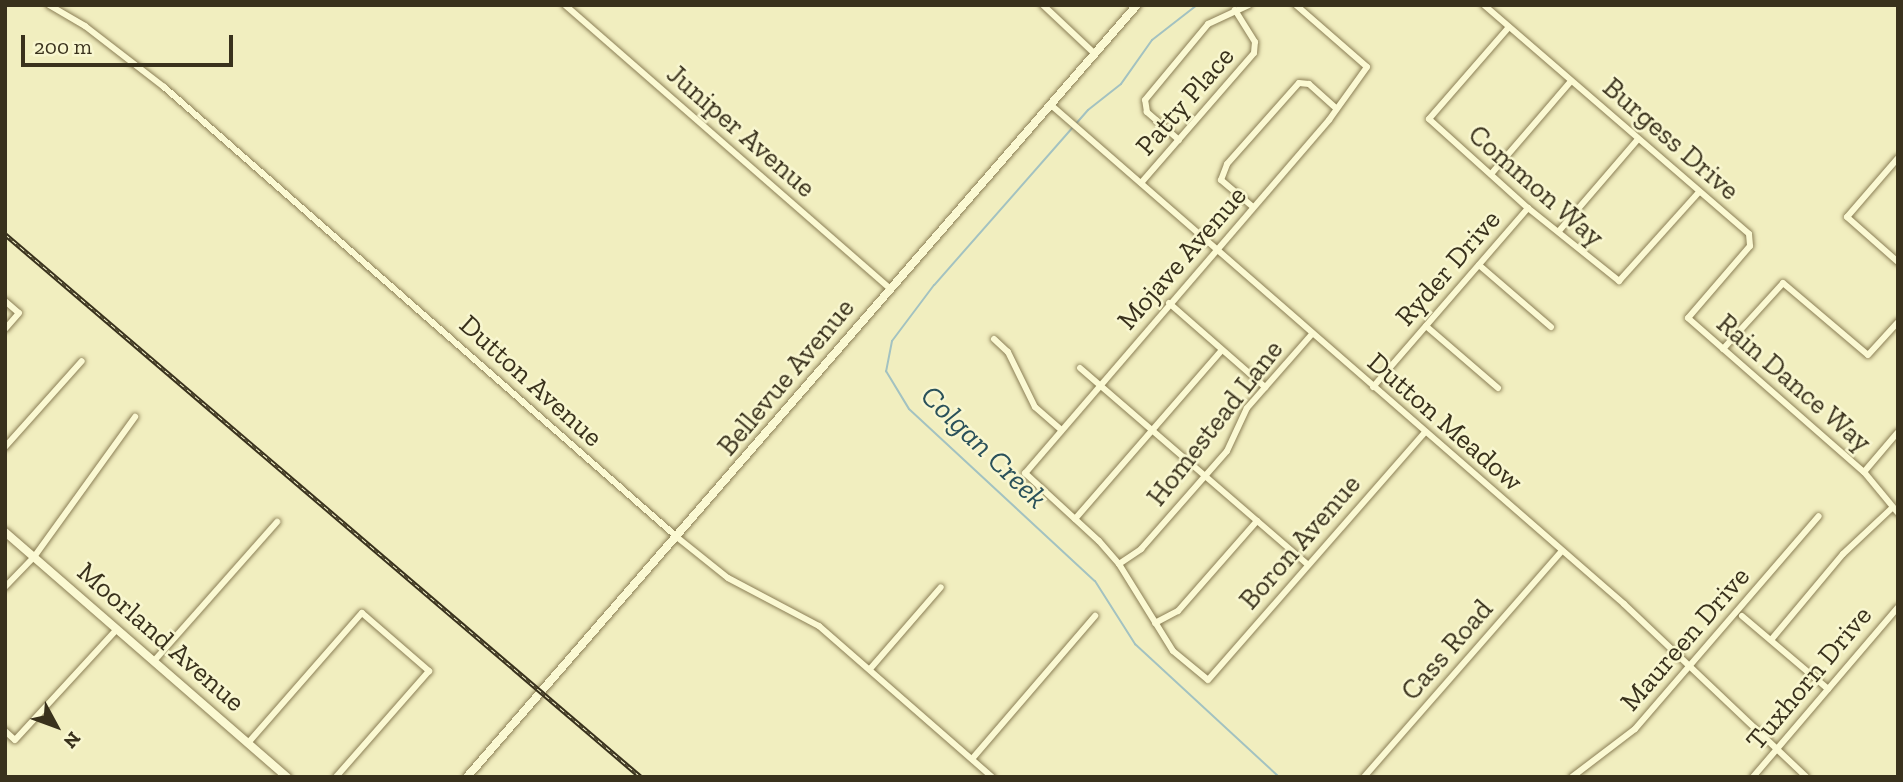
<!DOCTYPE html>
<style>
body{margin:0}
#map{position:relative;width:1903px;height:782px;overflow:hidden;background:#f1eebf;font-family:"Zilla Slab",serif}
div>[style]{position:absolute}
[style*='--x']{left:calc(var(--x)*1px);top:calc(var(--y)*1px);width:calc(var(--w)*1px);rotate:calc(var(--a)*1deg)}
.stream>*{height:2px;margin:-1px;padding:0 1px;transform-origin:1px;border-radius:1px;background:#a3c2c1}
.roads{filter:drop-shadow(0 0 2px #8b7f56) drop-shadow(0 0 2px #8b7f56)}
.minor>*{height:6px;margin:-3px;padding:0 3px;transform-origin:3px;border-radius:3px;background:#fbf9d3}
.tertiary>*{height:8px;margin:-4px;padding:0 4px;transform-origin:4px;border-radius:4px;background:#fbf9d3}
.rail>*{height:4.5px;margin-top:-2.25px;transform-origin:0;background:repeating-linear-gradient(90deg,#f8f6cf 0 5px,#39311c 0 10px);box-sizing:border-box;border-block:2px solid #39311c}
span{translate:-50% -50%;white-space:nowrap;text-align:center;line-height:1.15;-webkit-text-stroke:5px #f8f6cf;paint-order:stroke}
.street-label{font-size:28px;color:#39311c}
.water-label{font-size:30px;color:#2a515a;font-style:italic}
.frame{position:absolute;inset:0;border:7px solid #39311c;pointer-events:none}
.north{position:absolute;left:21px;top:691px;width:70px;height:70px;-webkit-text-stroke:5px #f8f6cf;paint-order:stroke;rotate:131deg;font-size:19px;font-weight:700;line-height:28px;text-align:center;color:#39311c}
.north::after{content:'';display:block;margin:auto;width:24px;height:32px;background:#39311c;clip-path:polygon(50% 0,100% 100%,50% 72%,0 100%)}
.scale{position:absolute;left:21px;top:35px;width:212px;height:32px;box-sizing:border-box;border:4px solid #39311c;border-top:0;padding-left:9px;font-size:21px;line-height:24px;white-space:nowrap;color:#39311c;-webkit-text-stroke:5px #f8f6cf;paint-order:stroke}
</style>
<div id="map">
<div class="stream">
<i style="--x:1197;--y:5;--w:57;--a:142.1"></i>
<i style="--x:1152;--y:40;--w:54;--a:125.2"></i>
<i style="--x:1121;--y:84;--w:42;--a:141.8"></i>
<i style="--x:1088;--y:110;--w:233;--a:131.3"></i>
<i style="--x:934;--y:285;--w:70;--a:126.9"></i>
<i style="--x:892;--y:341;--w:31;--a:101"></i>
<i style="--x:886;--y:371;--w:44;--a:58.8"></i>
<i style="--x:909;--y:409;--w:253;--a:42.8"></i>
<i style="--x:1095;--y:581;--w:75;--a:57.6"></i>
<i style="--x:1135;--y:644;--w:196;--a:42.7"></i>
</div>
<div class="roads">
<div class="minor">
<i style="--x:49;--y:5;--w:42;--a:30.3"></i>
<i style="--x:85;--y:26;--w:100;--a:37.7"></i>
<i style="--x:164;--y:87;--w:684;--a:41.26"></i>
<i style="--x:678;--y:538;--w:64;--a:38.7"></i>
<i style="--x:728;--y:578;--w:103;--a:27.8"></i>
<i style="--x:819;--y:626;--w:230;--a:41.1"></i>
<i style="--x:565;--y:5;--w:432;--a:41.1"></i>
<i style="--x:1043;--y:5;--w:71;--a:43.3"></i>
<i style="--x:1296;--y:5;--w:94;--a:41.1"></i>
<i style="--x:1367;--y:67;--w:65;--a:125.6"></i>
<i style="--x:1329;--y:120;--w:466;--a:130.7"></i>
<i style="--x:1025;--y:473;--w:100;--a:42.6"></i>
<i style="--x:1099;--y:541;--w:30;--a:49"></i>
<i style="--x:1119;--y:564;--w:102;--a:58.2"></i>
<i style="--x:1173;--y:651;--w:45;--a:39.6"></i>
<i style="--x:1208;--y:680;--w:330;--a:-48.8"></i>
<i style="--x:1484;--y:5;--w:350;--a:40.8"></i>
<i style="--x:1749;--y:234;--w:12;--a:85"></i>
<i style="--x:1750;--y:246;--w:95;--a:130.7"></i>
<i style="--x:1688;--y:318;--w:234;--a:41.2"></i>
<i style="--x:1864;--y:472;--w:53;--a:50.3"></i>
<i style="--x:1509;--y:27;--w:122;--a:131"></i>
<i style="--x:1429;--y:119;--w:133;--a:42"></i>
<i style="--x:1528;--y:208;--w:117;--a:38.7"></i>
<i style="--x:1619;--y:281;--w:120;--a:-48"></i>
<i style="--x:1051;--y:105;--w:760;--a:41.05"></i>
<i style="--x:1624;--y:604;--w:251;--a:43.5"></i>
<i style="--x:1179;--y:140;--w:43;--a:-138.8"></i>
<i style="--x:1147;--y:112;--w:12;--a:-99"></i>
<i style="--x:1145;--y:100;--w:99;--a:-50.3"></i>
<i style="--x:1208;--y:24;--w:45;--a:-24.9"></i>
<i style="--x:1898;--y:158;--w:78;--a:130.8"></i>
<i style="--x:1847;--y:217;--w:68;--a:41.4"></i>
<i style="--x:1492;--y:173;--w:121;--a:-49.3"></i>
<i style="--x:1141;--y:183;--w:172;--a:-49"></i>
<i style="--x:1254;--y:53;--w:11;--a:-85"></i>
<i style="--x:1255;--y:42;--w:38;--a:-122"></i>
<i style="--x:1253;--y:207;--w:42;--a:-139.8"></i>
<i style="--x:1221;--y:180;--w:17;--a:-69"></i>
<i style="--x:1227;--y:164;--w:108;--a:-48.4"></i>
<i style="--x:1299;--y:83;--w:10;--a:6"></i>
<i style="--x:1309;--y:84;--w:36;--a:42"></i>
<i style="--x:1559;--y:231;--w:121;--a:-49.3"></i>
<i style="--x:1479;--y:265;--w:95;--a:40.7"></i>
<i style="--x:5;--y:301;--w:18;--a:41"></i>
<i style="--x:19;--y:313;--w:21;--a:131"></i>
<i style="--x:1169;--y:303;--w:128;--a:41.2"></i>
<i style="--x:1426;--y:326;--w:95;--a:40.7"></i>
<i style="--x:994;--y:339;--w:19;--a:43"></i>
<i style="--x:1008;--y:352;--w:61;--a:63.9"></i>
<i style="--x:1035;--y:407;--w:35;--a:41"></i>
<i style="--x:1723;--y:349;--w:89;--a:-47.7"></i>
<i style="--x:1783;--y:283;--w:111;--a:40.3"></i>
<i style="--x:1868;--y:355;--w:45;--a:-47.7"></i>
<i style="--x:1080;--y:368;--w:300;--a:40.8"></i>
<i style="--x:1373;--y:387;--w:237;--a:-49.1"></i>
<i style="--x:5;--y:447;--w:115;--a:-48.2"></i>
<i style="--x:1864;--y:472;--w:52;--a:-49.6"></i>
<i style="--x:1075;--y:519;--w:224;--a:-49"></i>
<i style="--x:1119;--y:564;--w:27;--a:-34"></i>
<i style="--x:1141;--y:549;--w:130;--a:-48.7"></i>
<i style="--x:1227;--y:451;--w:47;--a:-65.1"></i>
<i style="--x:1247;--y:408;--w:98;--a:-48.7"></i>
<i style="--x:5;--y:587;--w:42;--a:-46"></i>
<i style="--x:34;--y:557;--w:173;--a:-54.2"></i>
<i style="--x:1742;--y:616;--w:113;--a:40.3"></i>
<i style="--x:1155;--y:623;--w:26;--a:-28"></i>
<i style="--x:1178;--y:611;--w:120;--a:-48.7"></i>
<i style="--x:1771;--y:640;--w:112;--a:-50.1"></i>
<i style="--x:1843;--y:554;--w:67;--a:-43.2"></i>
<i style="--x:154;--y:661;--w:186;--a:-48.5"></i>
<i style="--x:870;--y:669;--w:108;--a:-49.1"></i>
<i style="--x:5;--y:731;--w:13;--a:42"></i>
<i style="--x:15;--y:740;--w:151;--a:-47.4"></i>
<i style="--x:248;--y:743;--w:173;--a:-48.8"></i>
<i style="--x:362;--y:613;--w:89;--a:40.9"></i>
<i style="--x:429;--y:671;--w:141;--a:131.3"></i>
<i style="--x:972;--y:759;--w:189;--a:-49.3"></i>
<i style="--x:1364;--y:777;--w:300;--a:-48.8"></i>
<i style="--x:1572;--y:777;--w:79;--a:-37.3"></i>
<i style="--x:1635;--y:729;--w:281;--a:-49.2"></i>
<i style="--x:1753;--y:777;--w:223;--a:-49.5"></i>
</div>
<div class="tertiary">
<i style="--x:5;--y:532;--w:374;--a:41"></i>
<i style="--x:467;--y:777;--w:1022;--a:-49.05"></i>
</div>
</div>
<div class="rail">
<i style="--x:5;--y:234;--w:836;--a:40.49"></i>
</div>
<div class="street-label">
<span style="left:1185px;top:101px;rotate:-49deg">Patty Place</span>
<span style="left:741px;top:131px;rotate:41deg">Juniper Avenue</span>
<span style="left:1671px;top:139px;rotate:41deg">Burgess Drive</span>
<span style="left:1536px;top:186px;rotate:41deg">Common Way</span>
<span style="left:1182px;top:258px;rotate:-49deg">Mojave Avenue</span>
<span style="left:1448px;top:268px;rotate:-49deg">Ryder Drive</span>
<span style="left:786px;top:377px;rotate:-50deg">Bellevue Avenue</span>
<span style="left:531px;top:381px;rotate:42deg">Dutton Avenue</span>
<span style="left:1794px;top:383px;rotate:41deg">Rain Dance Way</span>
<span style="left:1445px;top:422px;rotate:41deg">Dutton Meadow</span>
<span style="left:1215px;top:423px;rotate:-52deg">Homestead Lane</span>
<span style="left:1300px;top:542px;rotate:-49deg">Boron Avenue</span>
<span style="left:161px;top:637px;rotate:41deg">Moorland Avenue</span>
<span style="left:1685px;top:639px;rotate:-49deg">Maureen Drive</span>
<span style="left:1447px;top:650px;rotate:-49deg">Cass Road</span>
<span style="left:1809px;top:678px;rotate:-50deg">Tuxhorn Drive</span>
</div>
<div class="water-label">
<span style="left:984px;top:447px;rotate:44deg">Colgan Creek</span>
</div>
<div class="frame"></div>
<div class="north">N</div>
<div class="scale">200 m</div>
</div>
